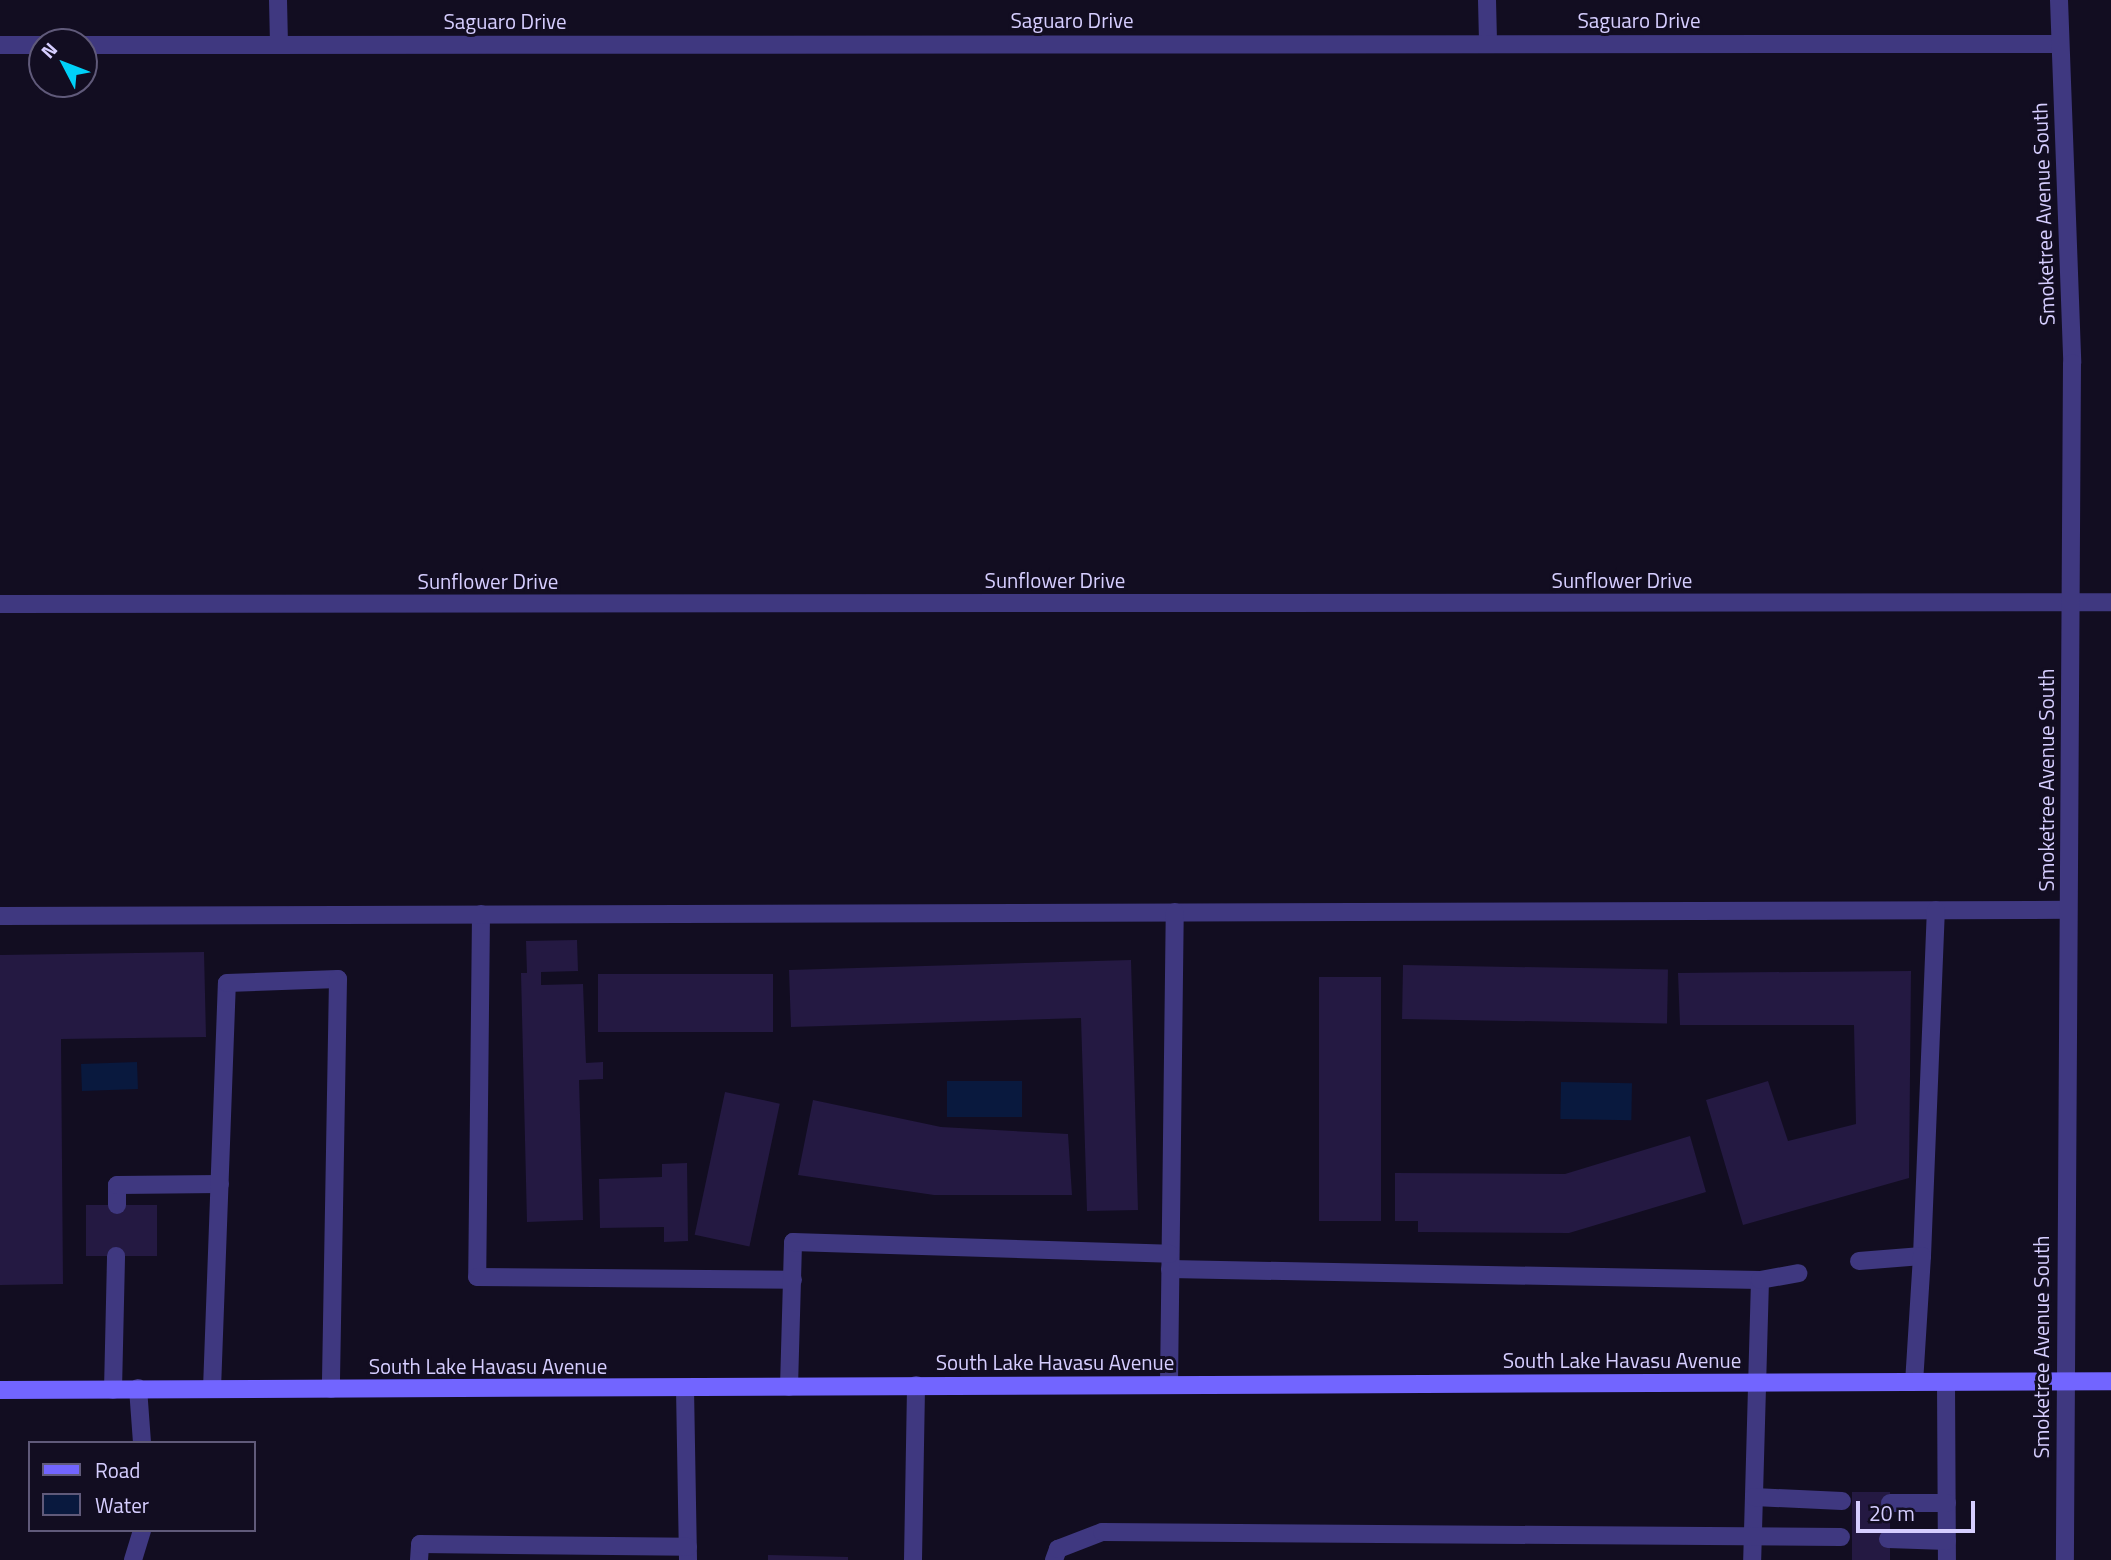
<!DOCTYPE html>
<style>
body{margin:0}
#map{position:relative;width:2111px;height:1560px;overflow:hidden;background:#120d21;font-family:"Titillium Web",sans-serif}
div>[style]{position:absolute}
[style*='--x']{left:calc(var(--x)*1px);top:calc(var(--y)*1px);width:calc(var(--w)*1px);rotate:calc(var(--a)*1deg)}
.water>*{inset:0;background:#09193e;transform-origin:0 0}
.building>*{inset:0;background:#241942;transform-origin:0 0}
.service>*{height:18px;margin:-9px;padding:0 9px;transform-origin:9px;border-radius:9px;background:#3f3880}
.minor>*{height:18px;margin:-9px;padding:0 9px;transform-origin:9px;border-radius:9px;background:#3f3880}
.tertiary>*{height:18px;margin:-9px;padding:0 9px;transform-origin:9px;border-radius:9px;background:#3f3880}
.secondary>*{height:18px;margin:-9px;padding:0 9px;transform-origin:9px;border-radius:9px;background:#7265ff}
span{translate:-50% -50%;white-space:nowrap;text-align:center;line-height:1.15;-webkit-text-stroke:6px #120d21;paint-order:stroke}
.street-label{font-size:21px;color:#d6ceff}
.legend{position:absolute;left:28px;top:1441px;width:228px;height:91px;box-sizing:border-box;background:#120d21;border:2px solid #605a7a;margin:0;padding:9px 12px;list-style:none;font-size:21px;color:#d6ceff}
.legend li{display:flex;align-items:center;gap:14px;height:35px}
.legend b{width:35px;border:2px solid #605a7a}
.north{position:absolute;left:28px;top:28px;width:70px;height:70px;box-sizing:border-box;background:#120d21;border:2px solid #605a7a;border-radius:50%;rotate:312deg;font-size:19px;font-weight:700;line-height:28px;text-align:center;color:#d6ceff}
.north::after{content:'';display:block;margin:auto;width:24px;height:32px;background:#00d1f8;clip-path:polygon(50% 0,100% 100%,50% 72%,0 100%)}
.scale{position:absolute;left:1856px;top:1501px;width:119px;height:32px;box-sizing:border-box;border:4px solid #d6ceff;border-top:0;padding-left:9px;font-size:21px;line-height:24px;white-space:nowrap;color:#d6ceff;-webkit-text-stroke:5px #120d21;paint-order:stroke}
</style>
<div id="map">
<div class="water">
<i style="left:137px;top:1062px;width:27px;height:56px;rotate:88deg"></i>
<i style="left:947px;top:1081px;width:75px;height:36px"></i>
<i style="left:1561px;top:1082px;width:71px;height:37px;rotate:1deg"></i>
</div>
<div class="building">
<i style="clip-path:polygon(577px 940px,578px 971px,541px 972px,541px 985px,583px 984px,586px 1063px,603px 1062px,603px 1079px,579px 1080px,583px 1220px,527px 1222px,521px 973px,527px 973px,526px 941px)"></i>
<i style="clip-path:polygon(204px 952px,206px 1037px,61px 1039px,63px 1284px,0 1285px,0 955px)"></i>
<i style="clip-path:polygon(1131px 960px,1138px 1210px,1087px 1211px,1081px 1018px,791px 1027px,789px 970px)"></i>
<i style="left:1403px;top:965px;width:265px;height:54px;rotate:1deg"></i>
<i style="clip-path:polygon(1911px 971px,1909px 1178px,1743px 1225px,1706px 1100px,1768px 1081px,1788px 1141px,1856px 1124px,1854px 1025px,1680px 1025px,1678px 973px)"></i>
<i style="left:598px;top:974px;width:175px;height:58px"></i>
<i style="left:1381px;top:977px;width:244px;height:62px;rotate:90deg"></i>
<i style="left:725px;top:1092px;width:56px;height:146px;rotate:12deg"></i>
<i style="clip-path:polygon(813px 1100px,941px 1127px,1068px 1134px,1072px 1195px,934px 1195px,798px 1175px)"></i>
<i style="clip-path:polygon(1690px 1136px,1706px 1192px,1569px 1233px,1418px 1232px,1418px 1221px,1395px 1221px,1395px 1173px,1565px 1174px)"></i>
<i style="clip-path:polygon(687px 1163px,688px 1241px,664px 1242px,664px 1227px,600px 1228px,599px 1179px,662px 1177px,662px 1164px)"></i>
<i style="left:157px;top:1205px;width:51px;height:71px;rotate:90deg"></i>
<i style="left:1852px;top:1492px;width:38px;height:68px"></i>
<i style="clip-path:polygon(768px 1555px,848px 1557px,848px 1560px,768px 1560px)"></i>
</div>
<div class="service">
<i style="--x:481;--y:914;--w:363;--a:90.6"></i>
<i style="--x:477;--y:1277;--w:316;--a:0.5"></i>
<i style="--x:0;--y:916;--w:2068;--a:-0.17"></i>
<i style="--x:117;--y:1205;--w:20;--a:-90"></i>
<i style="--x:117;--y:1185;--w:103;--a:-0.6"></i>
<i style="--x:1922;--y:1256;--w:346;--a:-87.7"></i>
<i style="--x:1859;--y:1261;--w:63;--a:-4.5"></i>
<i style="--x:1922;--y:1256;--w:126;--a:93.6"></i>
<i style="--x:1170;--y:1269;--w:590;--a:1.07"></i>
<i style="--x:1760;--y:1280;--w:280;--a:91.6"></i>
<i style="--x:1760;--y:1280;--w:39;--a:-10"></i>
<i style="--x:1946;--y:1382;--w:178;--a:89.7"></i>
<i style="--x:1169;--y:1384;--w:472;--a:-89.3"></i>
<i style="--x:789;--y:1387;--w:145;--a:-88.4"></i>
<i style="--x:793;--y:1242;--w:377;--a:1.8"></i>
<i style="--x:138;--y:1388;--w:55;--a:85.8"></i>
<i style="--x:685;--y:1388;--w:172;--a:89"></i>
<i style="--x:212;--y:1389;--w:406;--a:-87.9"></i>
<i style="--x:227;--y:983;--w:111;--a:-2.1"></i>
<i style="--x:338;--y:979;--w:410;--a:91"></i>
<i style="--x:113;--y:1390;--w:134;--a:-88.7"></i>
<i style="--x:1754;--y:1497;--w:88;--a:2.6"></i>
<i style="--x:1890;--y:1503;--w:57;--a:0"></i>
<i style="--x:1888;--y:1539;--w:59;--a:1.9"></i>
<i style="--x:133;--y:1560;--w:31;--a:-73"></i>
<i style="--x:419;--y:1560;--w:16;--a:-86"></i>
<i style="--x:420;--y:1544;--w:268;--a:0.6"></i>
<i style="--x:913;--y:1560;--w:175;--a:-89"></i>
<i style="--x:1054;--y:1560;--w:12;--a:-70"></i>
<i style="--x:1058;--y:1549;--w:47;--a:-21.1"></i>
<i style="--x:1102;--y:1532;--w:739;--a:0.39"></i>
</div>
<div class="minor">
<i style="--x:278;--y:0;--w:44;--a:88.7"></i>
<i style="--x:1487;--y:0;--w:42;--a:88.6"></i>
<i style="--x:0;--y:45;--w:42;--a:0"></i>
<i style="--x:84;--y:45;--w:1975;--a:-0.03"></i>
<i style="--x:0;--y:604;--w:2111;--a:-0.05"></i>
</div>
<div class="tertiary">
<i style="--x:2059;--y:0;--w:363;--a:87.9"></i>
<i style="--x:2072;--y:363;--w:1197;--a:90.34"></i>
</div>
<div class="secondary">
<i style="--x:0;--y:1390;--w:2111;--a:-0.24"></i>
</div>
<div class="street-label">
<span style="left:1072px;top:20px">Saguaro Drive</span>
<span style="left:1639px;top:20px">Saguaro Drive</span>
<span style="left:505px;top:21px">Saguaro Drive</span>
<span style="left:2043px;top:214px;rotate:-92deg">Smoketree Avenue South</span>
<span style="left:1055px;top:580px">Sunflower Drive</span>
<span style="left:1622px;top:580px">Sunflower Drive</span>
<span style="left:488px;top:581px">Sunflower Drive</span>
<span style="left:2046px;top:780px;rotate:-90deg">Smoketree Avenue South</span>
<span style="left:2041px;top:1347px;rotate:-90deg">Smoketree Avenue South</span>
<span style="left:1622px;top:1360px">South Lake Havasu Avenue</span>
<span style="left:1055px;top:1362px">South Lake Havasu Avenue</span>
<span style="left:488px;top:1366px">South Lake Havasu Avenue</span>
</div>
<ul class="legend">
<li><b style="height:9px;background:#7265ff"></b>Road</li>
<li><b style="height:19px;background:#09193e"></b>Water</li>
</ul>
<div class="north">N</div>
<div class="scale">20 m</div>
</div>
